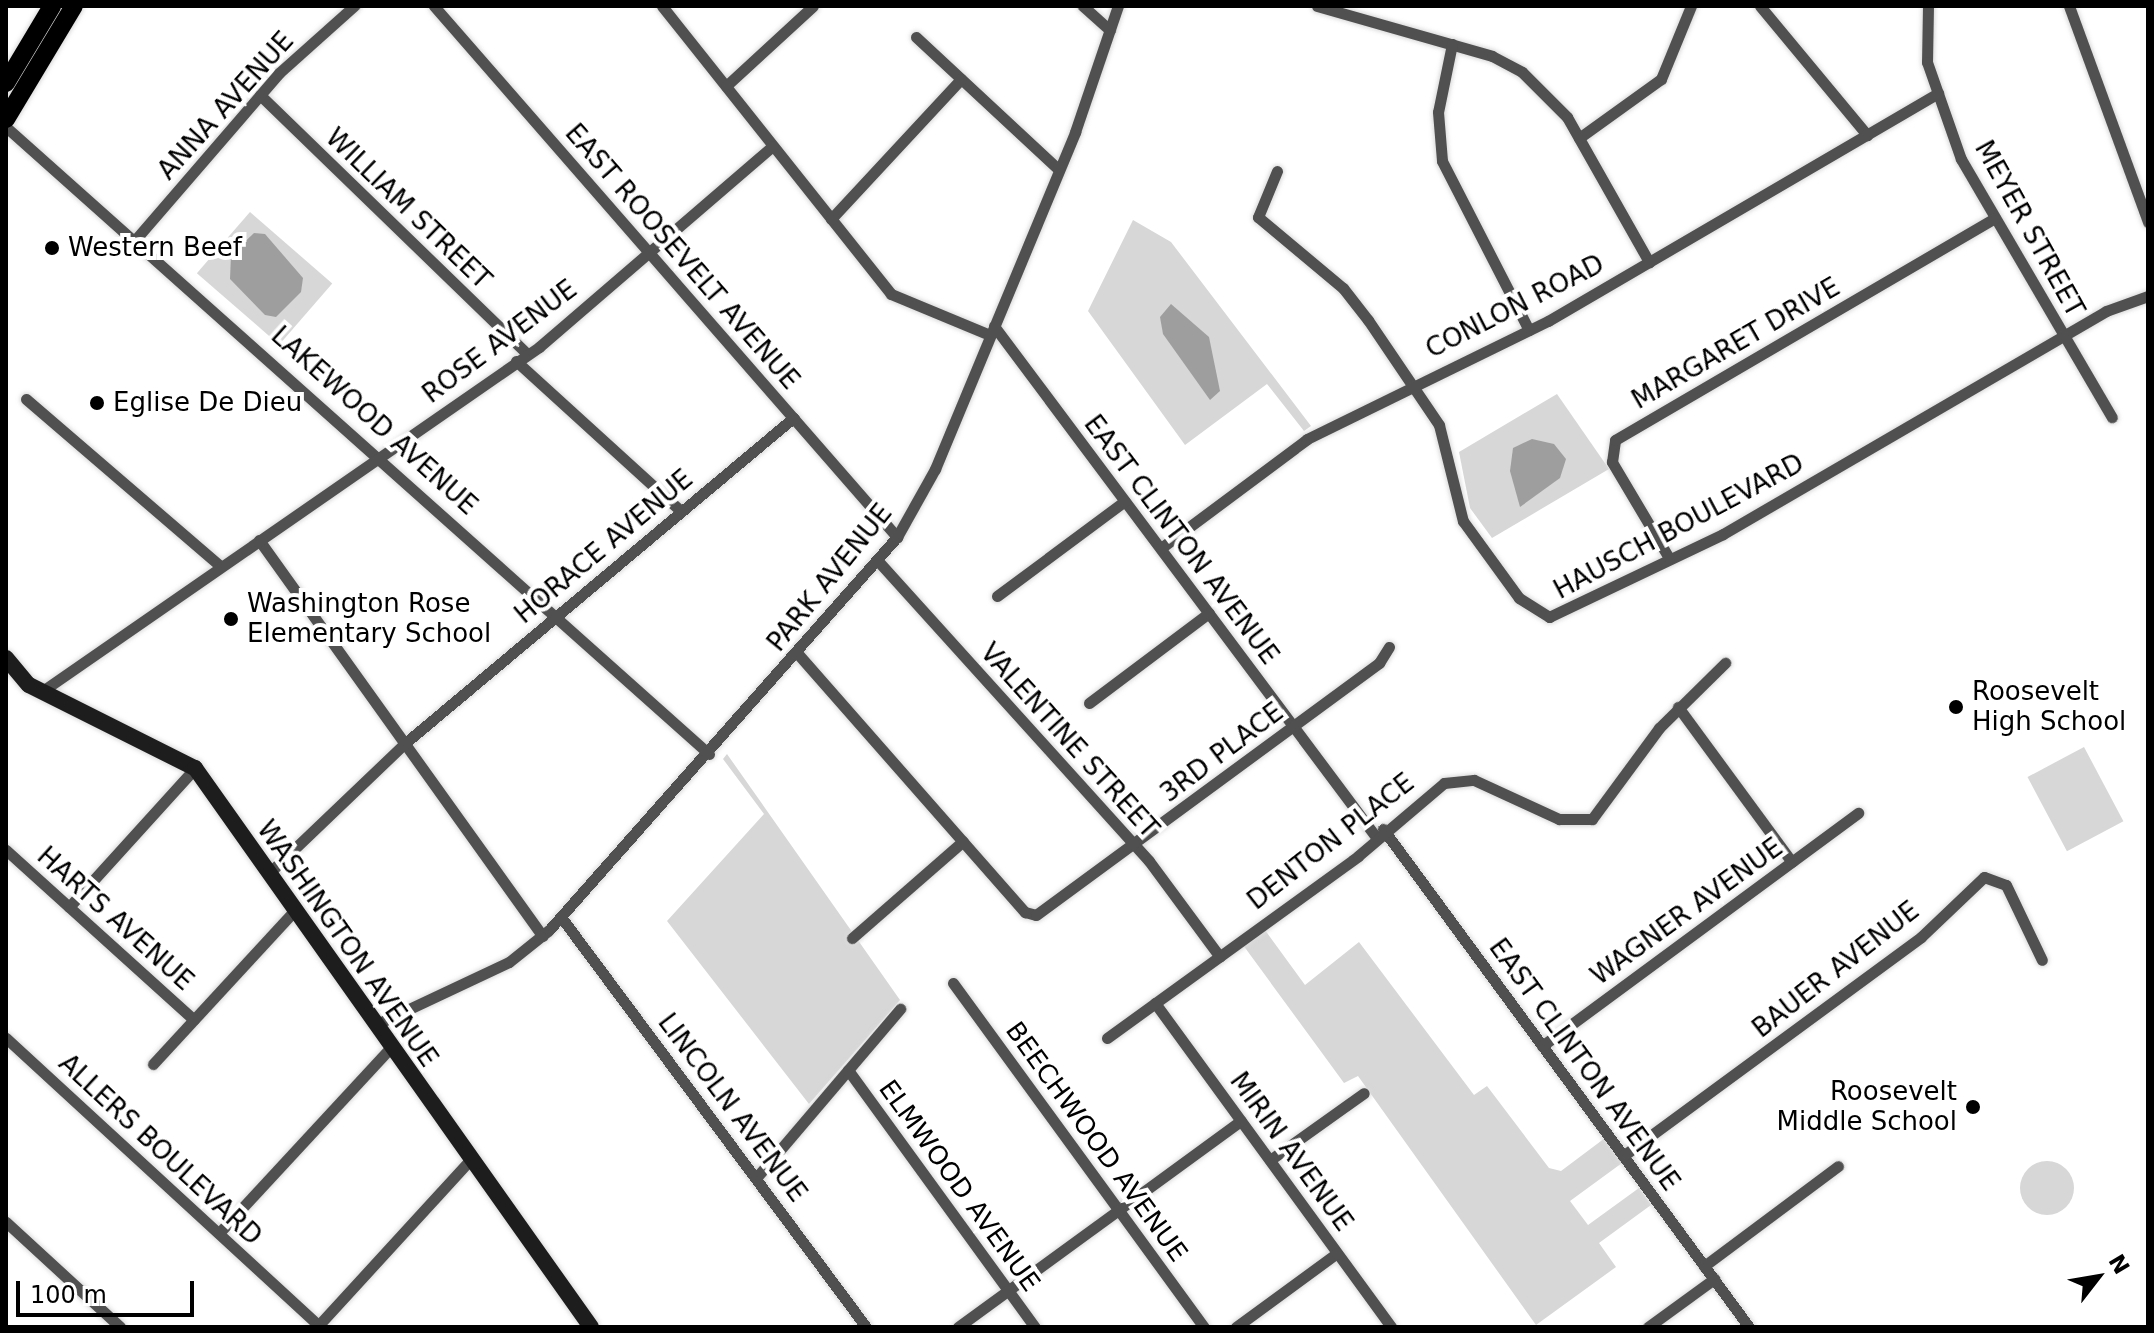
<!DOCTYPE html>
<style>
body{margin:0}
#map{position:relative;width:2154px;height:1333px;overflow:hidden;background:#fff;font-family:"DejaVu Sans",sans-serif}
div>[style]{position:absolute}
[style*='--x']{left:calc(var(--x)*1px);top:calc(var(--y)*1px);width:calc(var(--w)*1px);rotate:calc(var(--a)*1deg)}
.green>*{inset:0;background:#d7d7d7;transform-origin:0 0}
.round{border-radius:50%}
.water>*{inset:0;background:#9e9e9e}
.roads{filter:drop-shadow(0 0 2px #dbdbdb) drop-shadow(0 0 2px #dbdbdb)}
.street>*{height:11px;margin:-5.5px;padding:0 5.5px;transform-origin:5.5px;border-radius:5.5px;background:#505050}
.secondary>*{height:16px;margin:-8px;padding:0 8px;transform-origin:8px;border-radius:8px;background:#1d1d1d}
.primary>*{height:18px;margin:-9px;padding:0 9px;transform-origin:9px;border-radius:9px;background:#000}
.dots>*{width:22px;height:22px;translate:-50% -50%;box-sizing:border-box;border:4px solid #fff;border-radius:50%}
span{translate:-50% -50%;white-space:nowrap;text-align:center;line-height:1.15;-webkit-text-stroke:8px #fff;paint-order:stroke}
.street-label{font-size:26px;color:#000}
.poi-label{font-size:26px;color:#000}
.left{translate:0 -50%;text-align:left}
.right{translate:-100% -50%;text-align:right}
.frame{position:absolute;inset:0;border:8px solid #000;pointer-events:none}
.north{position:absolute;left:2058px;top:1237px;width:80px;height:80px;-webkit-text-stroke:6px #fff;paint-order:stroke;rotate:59deg;font-size:22px;font-weight:700;line-height:32px;text-align:center;color:#000}
.north::after{content:'';display:block;margin:auto;width:28px;height:36px;background:#000;clip-path:polygon(50% 0,100% 100%,50% 72%,0 100%)}
.scale{position:absolute;left:16px;top:1281px;width:178px;height:36px;box-sizing:border-box;border:4px solid #000;border-top:0;padding-left:10px;font-size:24px;line-height:28px;white-space:nowrap;color:#000;-webkit-text-stroke:6px #fff;paint-order:stroke}
</style>
<div id="map">
<div class="green">
<i style="left:250px;top:212px;width:109px;height:81px;rotate:41deg"></i>
<i style="clip-path:polygon(1133px 220px,1171px 242px,1311px 426px,1304px 431px,1267px 384px,1185px 445px,1088px 311px)"></i>
<i style="clip-path:polygon(1557px 394px,1609px 469px,1492px 538px,1470px 508px,1459px 452px)"></i>
<i style="left:2084px;top:747px;width:84px;height:64px;rotate:62deg"></i>
<i style="clip-path:polygon(727px 754px,900px 1000px,809px 1104px,667px 921px,764px 814px,723px 759px)"></i>
<i style="clip-path:polygon(1265px 930px,1305px 985px,1359px 942px,1474px 1095px,1487px 1086px,1549px 1168px,1561px 1171px,1605px 1138px,1622px 1163px,1570px 1201px,1588px 1225px,1639px 1188px,1651px 1205px,1599px 1243px,1616px 1267px,1536px 1325px,1358px 1076px,1344px 1083px,1243px 945px)"></i>
<i class="round" style="left:2020px;top:1161px;width:54px;height:54px"></i>
</div>
<div class="water">
<i style="clip-path:polygon(254px 233px,265px 234px,303px 278px,301px 292px,276px 317px,265px 315px,230px 279px,231px 255px)"></i>
<i style="clip-path:polygon(1171px 304px,1209px 337px,1220px 391px,1210px 400px,1163px 334px,1160px 317px)"></i>
<i style="clip-path:polygon(1532px 439px,1554px 444px,1566px 459px,1560px 478px,1520px 507px,1510px 471px,1513px 448px)"></i>
</div>
<div class="roads">
<div class="street">
<i style="--x:434;--y:6;--w:705;--a:48.91"></i>
<i style="--x:662;--y:6;--w:368;--a:51.5"></i>
<i style="--x:891;--y:294;--w:107;--a:22.5"></i>
<i style="--x:1083;--y:6;--w:36;--a:42"></i>
<i style="--x:1317;--y:6;--w:182;--a:15.9"></i>
<i style="--x:1492;--y:56;--w:34;--a:28"></i>
<i style="--x:1522;--y:72;--w:64;--a:45"></i>
<i style="--x:1567;--y:117;--w:167;--a:60.5"></i>
<i style="--x:1760;--y:6;--w:168;--a:50.3"></i>
<i style="--x:1928;--y:6;--w:56;--a:91"></i>
<i style="--x:1927;--y:62;--w:103;--a:70.7"></i>
<i style="--x:1961;--y:159;--w:299;--a:59.7"></i>
<i style="--x:2069;--y:6;--w:230;--a:69.9"></i>
<i style="--x:916;--y:37;--w:195;--a:42.9"></i>
<i style="--x:1452;--y:44;--w:69;--a:101.6"></i>
<i style="--x:1438;--y:112;--w:49;--a:85.3"></i>
<i style="--x:1442;--y:161;--w:190;--a:62.8"></i>
<i style="--x:726;--y:86;--w:118;--a:-42.6"></i>
<i style="--x:260;--y:95;--w:372;--a:44.1"></i>
<i style="--x:6;--y:127;--w:942;--a:41.73"></i>
<i style="--x:1579;--y:138;--w:101;--a:-35.7"></i>
<i style="--x:1661;--y:79;--w:79;--a:-67.7"></i>
<i style="--x:1277;--y:171;--w:50;--a:112.4"></i>
<i style="--x:1258;--y:217;--w:111;--a:39.9"></i>
<i style="--x:1343;--y:288;--w:41;--a:52"></i>
<i style="--x:1368;--y:320;--w:127;--a:55.9"></i>
<i style="--x:1439;--y:425;--w:99;--a:76"></i>
<i style="--x:1463;--y:521;--w:95;--a:54"></i>
<i style="--x:1519;--y:598;--w:36;--a:32"></i>
<i style="--x:1549;--y:617;--w:193;--a:-25.5"></i>
<i style="--x:1723;--y:534;--w:443;--a:-30.2"></i>
<i style="--x:2106;--y:311;--w:45;--a:-19.7"></i>
<i style="--x:831;--y:219;--w:191;--a:-47.1"></i>
<i style="--x:135;--y:240;--w:221;--a:-49.2"></i>
<i style="--x:279;--y:73;--w:101;--a:-41.8"></i>
<i style="--x:994;--y:326;--w:638;--a:53.22"></i>
<i style="--x:516;--y:361;--w:223;--a:42.3"></i>
<i style="--x:26;--y:399;--w:256;--a:40.7"></i>
<i style="--x:259;--y:540;--w:487;--a:54.4"></i>
<i style="--x:1161;--y:548;--w:182;--a:-36.7"></i>
<i style="--x:1307;--y:439;--w:268;--a:-26.1"></i>
<i style="--x:1548;--y:321;--w:452;--a:-30.3"></i>
<i style="--x:1669;--y:558;--w:112;--a:-120.7"></i>
<i style="--x:1612;--y:462;--w:22;--a:-82"></i>
<i style="--x:1615;--y:440;--w:440;--a:-30.3"></i>
<i style="--x:878;--y:561;--w:404;--a:47.9"></i>
<i style="--x:1149;--y:861;--w:119;--a:53.5"></i>
<i style="--x:997;--y:596;--w:159;--a:-36.6"></i>
<i style="--x:798;--y:654;--w:344;--a:48.7"></i>
<i style="--x:1025;--y:912;--w:11;--a:15"></i>
<i style="--x:1036;--y:915;--w:426;--a:-36.3"></i>
<i style="--x:1379;--y:663;--w:19;--a:-58"></i>
<i style="--x:41;--y:692;--w:606;--a:-34.71"></i>
<i style="--x:539;--y:347;--w:308;--a:-40.7"></i>
<i style="--x:1089;--y:703;--w:150;--a:-36.9"></i>
<i style="--x:1678;--y:707;--w:192;--a:53.7"></i>
<i style="--x:1383;--y:829;--w:618;--a:53.69"></i>
<i style="--x:6;--y:850;--w:253;--a:42.1"></i>
<i style="--x:268;--y:874;--w:188;--a:-43.7"></i>
<i style="--x:404;--y:744;--w:508;--a:-39.96"></i>
<i style="--x:69;--y:907;--w:188;--a:-47.8"></i>
<i style="--x:561;--y:917;--w:511;--a:53.35"></i>
<i style="--x:852;--y:938;--w:147;--a:-41.1"></i>
<i style="--x:953;--y:983;--w:426;--a:53.9"></i>
<i style="--x:1155;--y:1003;--w:401;--a:53.9"></i>
<i style="--x:375;--y:1025;--w:148;--a:-25.2"></i>
<i style="--x:509;--y:962;--w:51;--a:-38.7"></i>
<i style="--x:549;--y:930;--w:525;--a:-48.48"></i>
<i style="--x:897;--y:537;--w:78;--a:-60.8"></i>
<i style="--x:935;--y:469;--w:365;--a:-67.4"></i>
<i style="--x:1075;--y:132;--w:133;--a:-71.2"></i>
<i style="--x:6;--y:1038;--w:427;--a:42.6"></i>
<i style="--x:1107;--y:1038;--w:310;--a:-35.9"></i>
<i style="--x:1358;--y:856;--w:113;--a:-40.3"></i>
<i style="--x:1444;--y:783;--w:30;--a:-6"></i>
<i style="--x:1474;--y:780;--w:94;--a:24.6"></i>
<i style="--x:1559;--y:819;--w:33;--a:0"></i>
<i style="--x:1592;--y:819;--w:113;--a:-53.6"></i>
<i style="--x:1659;--y:728;--w:93;--a:-44.6"></i>
<i style="--x:1542;--y:1046;--w:393;--a:-36.4"></i>
<i style="--x:153;--y:1064;--w:208;--a:-47.3"></i>
<i style="--x:848;--y:1070;--w:318;--a:54"></i>
<i style="--x:1623;--y:1156;--w:370;--a:-36.3"></i>
<i style="--x:1921;--y:937;--w:87;--a:-43.6"></i>
<i style="--x:1984;--y:877;--w:23;--a:20"></i>
<i style="--x:2006;--y:885;--w:83;--a:64.4"></i>
<i style="--x:1270;--y:1160;--w:115;--a:-35.5"></i>
<i style="--x:757;--y:1177;--w:221;--a:-49.6"></i>
<i style="--x:6;--y:1222;--w:155;--a:42.6"></i>
<i style="--x:219;--y:1233;--w:253;--a:-47.2"></i>
<i style="--x:1704;--y:1266;--w:167;--a:-36.7"></i>
<i style="--x:317;--y:1327;--w:228;--a:-47.5"></i>
<i style="--x:958;--y:1327;--w:350;--a:-36.1"></i>
<i style="--x:1236;--y:1327;--w:125;--a:-36.2"></i>
<i style="--x:1648;--y:1327;--w:82;--a:-36"></i>
</div>
<div class="secondary">
<i style="--x:6;--y:658;--w:35;--a:50"></i>
<i style="--x:29;--y:685;--w:186;--a:26.6"></i>
<i style="--x:195;--y:768;--w:685;--a:54.69"></i>
</div>
<div class="primary">
<i style="--x:6;--y:83;--w:90;--a:-59.1"></i>
<i style="--x:6;--y:119;--w:132;--a:-59"></i>
</div>
</div>
<div class="dots">
<i style="left:52px;top:248px;background:#000"></i>
<i style="left:97px;top:403px;background:#000"></i>
<i style="left:231px;top:619px;background:#000"></i>
<i style="left:1956px;top:707px;background:#000"></i>
<i style="left:1973px;top:1107px;background:#000"></i>
</div>
<div class="street-label">
<span style="left:226px;top:106px;rotate:-48deg">ANNA AVENUE</span>
<span style="left:408px;top:209px;rotate:44deg">WILLIAM STREET</span>
<span style="left:2029px;top:229px;rotate:61deg">MEYER STREET</span>
<span style="left:682px;top:257px;rotate:49deg">EAST ROOSEVELT AVENUE</span>
<span style="left:1515px;top:307px;rotate:-27deg">CONLON ROAD</span>
<span style="left:500px;top:342px;rotate:-37deg">ROSE AVENUE</span>
<span style="left:1736px;top:344px;rotate:-30deg">MARGARET DRIVE</span>
<span style="left:374px;top:421px;rotate:42deg">LAKEWOOD AVENUE</span>
<span style="left:1679px;top:527px;rotate:-28deg">HAUSCH BOULEVARD</span>
<span style="left:1181px;top:540px;rotate:53deg">EAST CLINTON AVENUE</span>
<span style="left:604px;top:547px;rotate:-40deg">HORACE AVENUE</span>
<span style="left:830px;top:578px;rotate:-51deg">PARK AVENUE</span>
<span style="left:1069px;top:741px;rotate:48deg">VALENTINE STREET</span>
<span style="left:1222px;top:753px;rotate:-37deg">3RD PLACE</span>
<span style="left:1331px;top:842px;rotate:-38deg">DENTON PLACE</span>
<span style="left:1687px;top:912px;rotate:-36deg">WAGNER AVENUE</span>
<span style="left:115px;top:919px;rotate:42deg">HARTS AVENUE</span>
<span style="left:347px;top:944px;rotate:55deg">WASHINGTON AVENUE</span>
<span style="left:1836px;top:970px;rotate:-38deg">BAUER AVENUE</span>
<span style="left:1584px;top:1065px;rotate:54deg">EAST CLINTON AVENUE</span>
<span style="left:732px;top:1108px;rotate:53deg">LINCOLN AVENUE</span>
<span style="left:1096px;top:1142px;rotate:54deg">BEECHWOOD AVENUE</span>
<span style="left:160px;top:1150px;rotate:43deg">ALLERS BOULEVARD</span>
<span style="left:1291px;top:1152px;rotate:54deg">MIRIN AVENUE</span>
<span style="left:959px;top:1186px;rotate:54deg">ELMWOOD AVENUE</span>
</div>
<div class="poi-label">
<span class="left" style="left:68px;top:248px">Western Beef</span>
<span class="left" style="left:113px;top:403px">Eglise De Dieu</span>
<span class="left" style="left:247px;top:619px">Washington Rose<br>Elementary School</span>
<span class="left" style="left:1972px;top:707px">Roosevelt<br>High School</span>
<span class="right" style="left:1957px;top:1107px">Roosevelt<br>Middle School</span>
</div>
<div class="frame"></div>
<div class="north">N</div>
<div class="scale">100 m</div>
</div>
